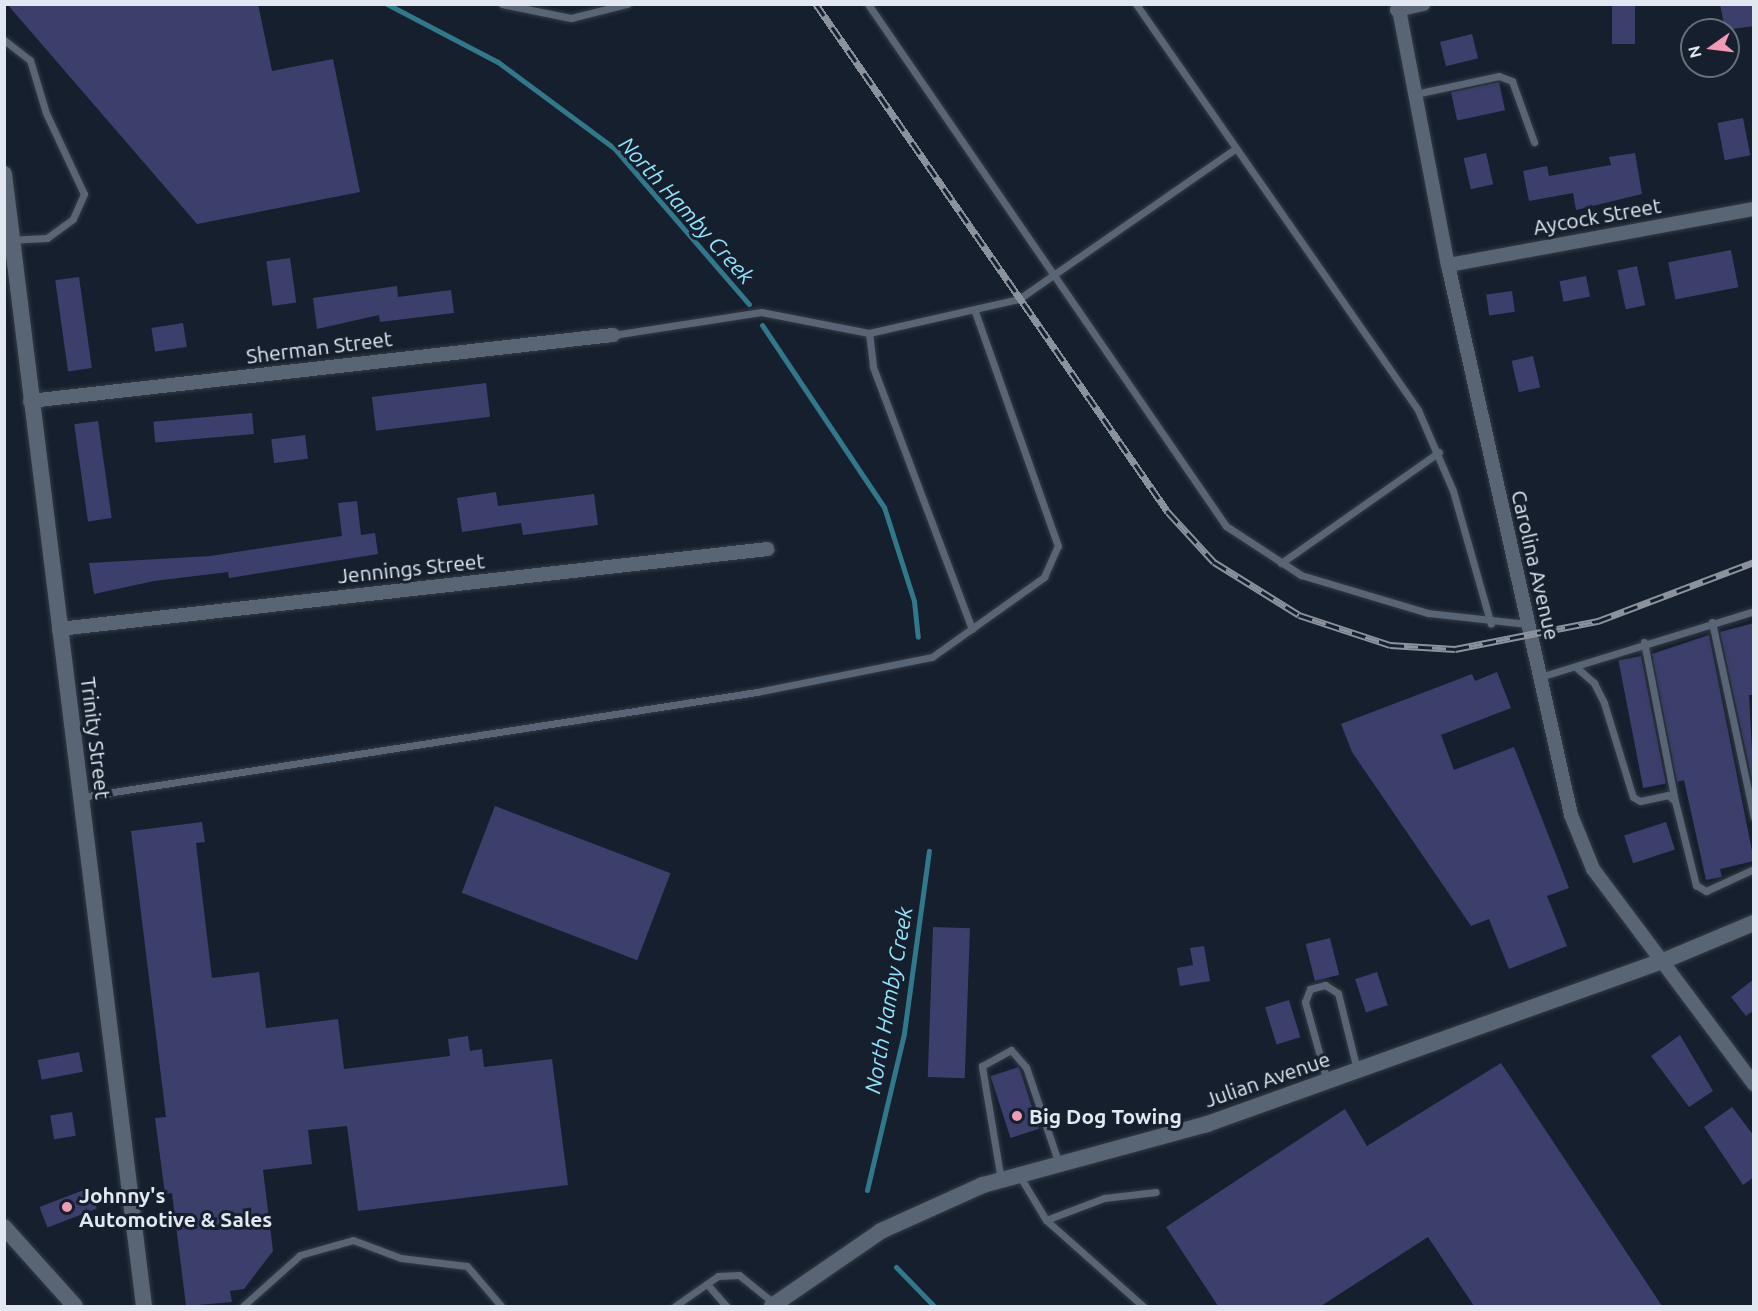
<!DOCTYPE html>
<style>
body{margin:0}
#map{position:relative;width:1758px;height:1311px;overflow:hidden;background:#161f2d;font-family:Ubuntu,sans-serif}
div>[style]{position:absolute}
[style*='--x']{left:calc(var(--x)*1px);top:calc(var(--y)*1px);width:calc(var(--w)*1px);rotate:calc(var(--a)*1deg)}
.stream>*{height:5px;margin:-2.5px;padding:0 2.5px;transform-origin:2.5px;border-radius:2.5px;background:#31788a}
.building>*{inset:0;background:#3c3f6c;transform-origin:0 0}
.roads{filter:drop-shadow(0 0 2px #343a46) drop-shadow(0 0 2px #343a46)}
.service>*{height:7px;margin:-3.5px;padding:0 3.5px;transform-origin:3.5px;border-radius:3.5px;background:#596475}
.minor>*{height:14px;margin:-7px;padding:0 7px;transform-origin:7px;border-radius:7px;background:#596475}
.tertiary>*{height:16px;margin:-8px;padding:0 8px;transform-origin:8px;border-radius:8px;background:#596475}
.rail>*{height:7px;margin-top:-3.5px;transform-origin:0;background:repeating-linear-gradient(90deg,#161f2d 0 14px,#8b929e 0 28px);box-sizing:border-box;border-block:2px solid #8b929e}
.dots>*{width:16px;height:16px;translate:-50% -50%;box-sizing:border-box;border:3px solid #161f2d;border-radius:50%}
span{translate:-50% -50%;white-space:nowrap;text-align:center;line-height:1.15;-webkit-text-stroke:6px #161f2d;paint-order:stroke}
.street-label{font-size:21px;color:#e2e8f2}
.poi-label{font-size:21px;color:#e2e8f2;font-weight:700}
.left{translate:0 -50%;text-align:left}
.water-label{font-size:22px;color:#93e3fa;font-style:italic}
.frame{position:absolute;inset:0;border:6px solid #e2e8f2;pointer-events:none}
.north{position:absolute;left:1680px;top:18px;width:60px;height:60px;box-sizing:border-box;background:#161f2d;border:2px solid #686f7c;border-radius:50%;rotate:256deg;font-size:16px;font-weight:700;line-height:24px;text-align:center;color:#e2e8f2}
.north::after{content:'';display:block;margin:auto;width:21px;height:27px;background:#f19ab3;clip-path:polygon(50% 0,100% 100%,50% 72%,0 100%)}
</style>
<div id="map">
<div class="stream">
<i style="--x:387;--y:4;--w:125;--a:27.6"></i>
<i style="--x:498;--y:62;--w:146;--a:36.6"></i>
<i style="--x:615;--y:149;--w:205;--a:49.2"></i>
<i style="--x:762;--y:325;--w:219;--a:56.2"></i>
<i style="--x:884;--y:507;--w:99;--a:72.3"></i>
<i style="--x:914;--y:601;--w:36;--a:84"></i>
<i style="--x:867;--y:1190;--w:161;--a:-76.7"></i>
<i style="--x:904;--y:1033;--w:184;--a:-82.2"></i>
<i style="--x:896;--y:1267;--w:54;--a:45.7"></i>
</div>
<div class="building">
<i style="clip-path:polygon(7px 4px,258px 4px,272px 71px,333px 59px,360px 192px,197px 224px)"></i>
<i style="left:1612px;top:4px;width:23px;height:40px"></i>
<i style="clip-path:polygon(1720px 4px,1754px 4px,1754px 26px,1725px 30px)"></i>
<i style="left:1472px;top:34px;width:25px;height:33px;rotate:76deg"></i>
<i style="left:1499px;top:82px;width:29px;height:49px;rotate:78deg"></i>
<i style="left:1743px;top:118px;width:38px;height:26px;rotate:79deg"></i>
<i style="left:1486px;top:153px;width:32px;height:23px;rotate:77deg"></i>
<i style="clip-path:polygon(1635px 153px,1642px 194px,1576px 210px,1573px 193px,1529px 201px,1523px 171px,1547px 166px,1549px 176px,1611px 165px,1609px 157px)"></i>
<i style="left:1731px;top:250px;width:38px;height:64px;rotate:79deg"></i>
<i style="left:290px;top:258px;width:45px;height:24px;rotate:82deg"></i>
<i style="left:1637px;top:266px;width:40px;height:20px;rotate:78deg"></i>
<i style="left:1586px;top:276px;width:21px;height:27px;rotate:79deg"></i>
<i style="left:79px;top:277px;width:92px;height:24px;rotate:82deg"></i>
<i style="clip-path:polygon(397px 286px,398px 297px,451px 290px,454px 313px,380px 322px,379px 315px,317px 329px,313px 298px)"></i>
<i style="left:1512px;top:291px;width:21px;height:26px;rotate:82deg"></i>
<i style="left:183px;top:323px;width:24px;height:32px;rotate:81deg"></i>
<i style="left:1533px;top:356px;width:32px;height:22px;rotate:77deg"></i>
<i style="left:486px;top:383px;width:34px;height:115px;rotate:83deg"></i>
<i style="left:252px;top:413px;width:21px;height:99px;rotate:85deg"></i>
<i style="left:98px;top:421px;width:98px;height:24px;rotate:82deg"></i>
<i style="left:305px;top:435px;width:24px;height:34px;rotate:83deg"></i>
<i style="clip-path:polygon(496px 492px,498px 506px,594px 494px,598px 525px,523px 535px,521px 523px,462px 532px,457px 498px)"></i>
<i style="clip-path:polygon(357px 501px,361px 535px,375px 533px,378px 554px,229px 578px,228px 572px,154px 581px,94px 594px,89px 563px,210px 556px,342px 536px,338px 503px)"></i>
<i style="clip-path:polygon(1754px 623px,1754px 695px,1749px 695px,1754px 789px,1720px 632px)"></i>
<i style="clip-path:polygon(1709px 635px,1754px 861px,1720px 869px,1722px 877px,1706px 880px,1684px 780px,1677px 782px,1652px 654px)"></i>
<i style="left:1641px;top:656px;width:130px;height:23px;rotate:79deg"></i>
<i style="clip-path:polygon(1497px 672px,1511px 708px,1441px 735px,1454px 770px,1514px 747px,1569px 888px,1547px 896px,1567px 946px,1509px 969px,1489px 919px,1471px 926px,1352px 752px,1341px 724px,1472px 674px,1475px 681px)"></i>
<i style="left:495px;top:806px;width:188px;height:93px;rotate:21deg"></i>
<i style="clip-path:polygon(202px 822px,205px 842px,196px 843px,212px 978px,259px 972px,266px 1028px,338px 1019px,344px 1069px,450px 1056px,448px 1039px,468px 1036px,470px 1051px,482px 1049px,484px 1067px,552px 1059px,568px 1185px,358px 1211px,347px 1126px,308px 1130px,312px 1164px,263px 1170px,273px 1251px,244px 1289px,230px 1291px,232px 1302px,186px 1306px,172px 1193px,165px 1194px,155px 1118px,166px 1117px,131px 831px)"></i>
<i style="left:1666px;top:822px;width:29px;height:44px;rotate:72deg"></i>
<i style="left:933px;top:927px;width:37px;height:150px;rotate:2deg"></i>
<i style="left:1330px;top:938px;width:38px;height:25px;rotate:76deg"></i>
<i style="clip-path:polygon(1204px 946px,1210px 981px,1180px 986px,1177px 968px,1193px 965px,1190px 948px)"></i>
<i style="left:1377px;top:972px;width:35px;height:23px;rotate:72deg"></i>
<i style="clip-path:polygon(1754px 979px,1754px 1010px,1746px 1016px,1731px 997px)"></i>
<i style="left:1289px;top:1000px;width:39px;height:25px;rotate:73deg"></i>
<i style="clip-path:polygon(1680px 1035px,1713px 1091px,1689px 1107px,1651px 1056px)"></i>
<i style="left:79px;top:1052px;width:20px;height:42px;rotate:79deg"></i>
<i style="clip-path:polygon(1501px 1063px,1662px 1306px,1474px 1306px,1428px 1237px,1321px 1306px,1218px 1306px,1166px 1227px,1345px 1109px,1367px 1146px)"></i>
<i style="left:1019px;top:1067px;width:65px;height:30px;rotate:72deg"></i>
<i style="clip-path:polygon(1732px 1107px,1754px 1136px,1754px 1177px,1743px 1185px,1704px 1127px)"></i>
<i style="left:72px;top:1112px;width:24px;height:22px;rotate:81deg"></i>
<i style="left:89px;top:1188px;width:22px;height:53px;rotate:69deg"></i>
</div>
<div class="roads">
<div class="service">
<i style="--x:502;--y:4;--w:70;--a:11.5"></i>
<i style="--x:571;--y:18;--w:58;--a:-14"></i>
<i style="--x:868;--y:4;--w:633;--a:55.56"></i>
<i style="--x:1226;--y:526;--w:90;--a:33.2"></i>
<i style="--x:1301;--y:575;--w:133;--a:16.7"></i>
<i style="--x:1428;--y:613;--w:101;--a:6.3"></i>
<i style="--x:1136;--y:4;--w:494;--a:55.2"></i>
<i style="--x:1418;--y:410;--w:88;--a:66.6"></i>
<i style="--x:1453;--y:491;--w:138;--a:74.1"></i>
<i style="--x:4;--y:40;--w:33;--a:38"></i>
<i style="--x:30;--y:60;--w:55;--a:73.2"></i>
<i style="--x:46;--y:113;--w:89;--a:64.9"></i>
<i style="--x:84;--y:194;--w:27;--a:114"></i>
<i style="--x:73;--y:219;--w:32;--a:144"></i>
<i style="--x:47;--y:238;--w:35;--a:177"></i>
<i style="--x:1415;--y:94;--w:86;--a:-12.1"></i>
<i style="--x:1499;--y:76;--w:14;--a:21"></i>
<i style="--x:1512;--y:81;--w:65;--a:70.2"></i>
<i style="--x:869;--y:333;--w:34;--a:83"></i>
<i style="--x:873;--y:367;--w:280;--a:69.3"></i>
<i style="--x:613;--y:335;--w:150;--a:-8.8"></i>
<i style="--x:761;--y:312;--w:110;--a:11"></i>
<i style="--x:869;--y:333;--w:154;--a:-12.8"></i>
<i style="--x:1019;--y:299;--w:264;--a:-34.8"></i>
<i style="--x:1281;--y:563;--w:193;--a:-35.1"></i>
<i style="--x:1712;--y:622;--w:200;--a:77.9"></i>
<i style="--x:1644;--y:642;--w:162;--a:79"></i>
<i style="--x:1577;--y:668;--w:23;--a:41"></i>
<i style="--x:1594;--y:683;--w:22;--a:63"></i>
<i style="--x:1604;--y:703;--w:98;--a:72.9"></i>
<i style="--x:1633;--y:797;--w:8;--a:30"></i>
<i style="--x:1640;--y:801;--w:29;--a:-12"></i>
<i style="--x:1668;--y:795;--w:9;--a:41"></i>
<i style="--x:1675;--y:801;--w:87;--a:76"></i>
<i style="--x:1696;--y:885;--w:12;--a:31"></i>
<i style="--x:1706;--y:891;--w:53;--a:-24.6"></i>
<i style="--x:1540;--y:677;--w:224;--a:-17.1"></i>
<i style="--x:81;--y:797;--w:684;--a:-8.83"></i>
<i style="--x:757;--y:692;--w:178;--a:-11.3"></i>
<i style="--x:932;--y:657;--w:138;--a:-35.5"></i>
<i style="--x:1044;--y:577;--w:34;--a:-66"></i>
<i style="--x:1058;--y:546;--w:249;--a:-109.5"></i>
<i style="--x:1327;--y:1081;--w:82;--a:-105.6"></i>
<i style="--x:1305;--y:1002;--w:14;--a:-69"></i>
<i style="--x:1310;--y:989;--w:16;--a:-15"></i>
<i style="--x:1325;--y:985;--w:15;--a:32"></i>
<i style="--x:1338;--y:993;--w:79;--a:76.1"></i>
<i style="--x:1019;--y:1175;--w:52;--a:59"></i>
<i style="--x:1046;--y:1220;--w:130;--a:41.6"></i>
<i style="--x:1001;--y:1180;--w:116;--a:-99.5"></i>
<i style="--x:982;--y:1066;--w:33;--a:-29"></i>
<i style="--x:1011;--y:1050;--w:23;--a:49"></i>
<i style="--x:1026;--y:1067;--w:102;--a:71.2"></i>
<i style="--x:1046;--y:1220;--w:62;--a:-20.8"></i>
<i style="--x:1104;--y:1198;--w:52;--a:-6.6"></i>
<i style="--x:707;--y:1284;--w:29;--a:49"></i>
<i style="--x:243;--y:1306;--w:76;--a:-41.8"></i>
<i style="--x:300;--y:1255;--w:55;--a:-15.8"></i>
<i style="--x:353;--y:1240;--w:51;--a:20.6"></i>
<i style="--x:401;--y:1258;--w:66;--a:6.9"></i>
<i style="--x:467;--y:1266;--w:52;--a:49.6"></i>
<i style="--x:675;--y:1306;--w:52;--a:-34.9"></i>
<i style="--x:718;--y:1276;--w:21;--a:-3"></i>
<i style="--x:739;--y:1275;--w:46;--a:38.9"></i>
</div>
<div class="minor">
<i style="--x:1398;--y:4;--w:266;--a:79.2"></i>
<i style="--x:1448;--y:265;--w:564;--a:77.39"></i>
<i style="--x:1571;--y:815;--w:58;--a:67.8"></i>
<i style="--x:1593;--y:869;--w:269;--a:53.2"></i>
<i style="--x:1397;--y:10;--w:27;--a:-13"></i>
<i style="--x:1448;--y:265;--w:311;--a:-10.4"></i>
<i style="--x:30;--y:401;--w:587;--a:-6.46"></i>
<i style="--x:59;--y:629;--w:713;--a:-6.44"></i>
</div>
<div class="tertiary">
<i style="--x:4;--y:174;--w:1141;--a:82.95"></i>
<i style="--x:4;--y:1227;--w:106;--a:48.1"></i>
<i style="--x:772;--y:1306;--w:132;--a:-34.5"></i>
<i style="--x:881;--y:1231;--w:112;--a:-24.3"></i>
<i style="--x:983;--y:1185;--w:232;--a:-15.2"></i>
<i style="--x:1207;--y:1124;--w:484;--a:-19.7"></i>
<i style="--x:1663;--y:961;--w:99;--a:-22.7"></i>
</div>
</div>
<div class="rail">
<i style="--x:816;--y:4;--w:618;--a:55.28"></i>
<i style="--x:1168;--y:512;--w:68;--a:47.4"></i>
<i style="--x:1214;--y:562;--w:100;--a:31.9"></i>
<i style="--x:1299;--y:615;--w:96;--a:18.2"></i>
<i style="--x:1390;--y:645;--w:65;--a:3.5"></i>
<i style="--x:1455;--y:649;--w:146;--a:-11.1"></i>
<i style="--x:1598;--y:621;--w:167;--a:-20.7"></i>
</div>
<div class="dots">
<i style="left:1017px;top:1116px;background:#f19ab3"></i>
<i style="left:67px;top:1207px;background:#f19ab3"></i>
</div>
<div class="street-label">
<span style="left:1597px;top:216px;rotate:-10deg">Aycock Street</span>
<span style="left:319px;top:347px;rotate:-7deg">Sherman Street</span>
<span style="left:1536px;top:565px;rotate:77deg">Carolina Avenue</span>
<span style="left:411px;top:568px;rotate:-6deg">Jennings Street</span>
<span style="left:96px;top:738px;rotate:83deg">Trinity Street</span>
<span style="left:1267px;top:1079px;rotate:-19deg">Julian Avenue</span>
</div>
<div class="poi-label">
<span class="left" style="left:1029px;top:1116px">Big Dog Towing</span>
<span class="left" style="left:79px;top:1207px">Johnny's<br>Automotive &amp; Sales</span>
</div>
<div class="water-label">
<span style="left:687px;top:210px;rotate:48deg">North Hamby Creek</span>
<span style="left:888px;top:1000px;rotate:-80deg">North Hamby Creek</span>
</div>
<div class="frame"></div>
<div class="north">N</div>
</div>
